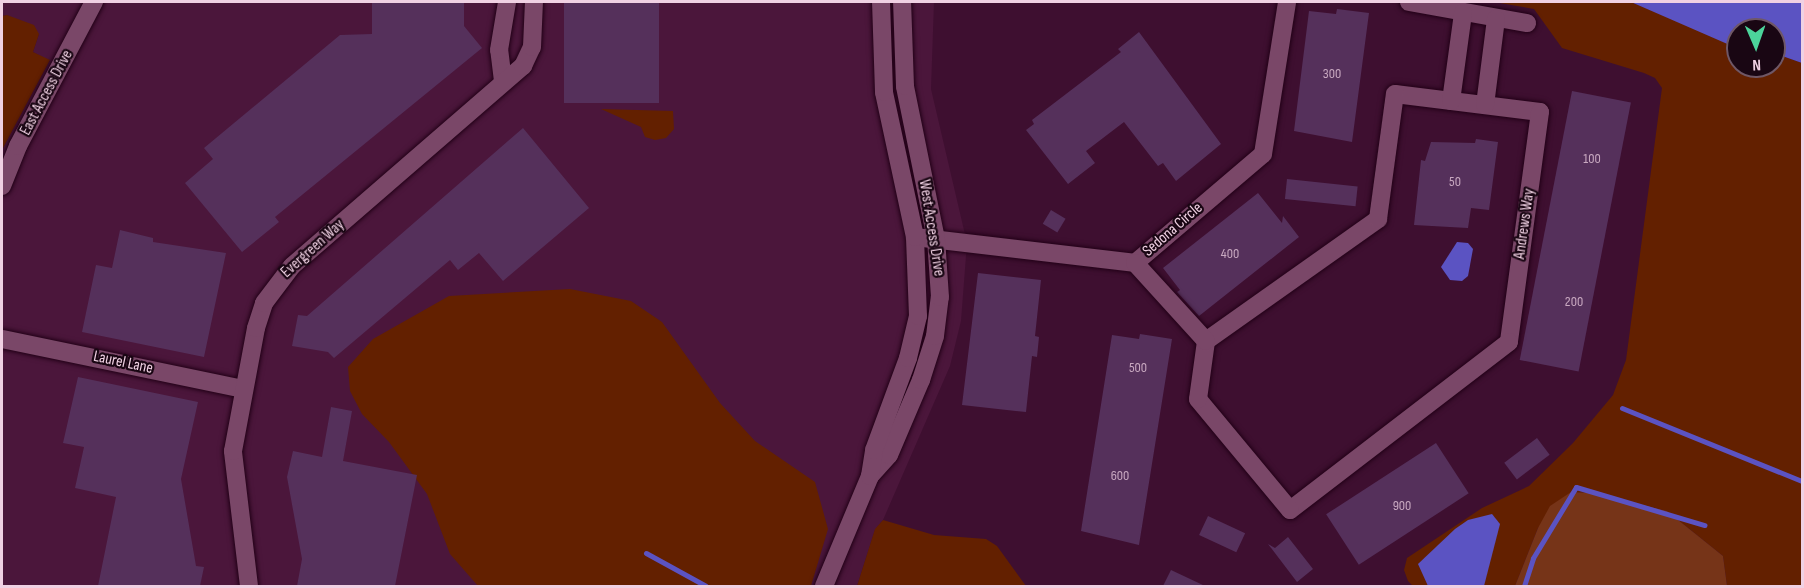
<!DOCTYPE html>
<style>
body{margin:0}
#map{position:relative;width:1804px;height:588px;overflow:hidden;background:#3e0f30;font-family:"Sofia Sans Condensed",sans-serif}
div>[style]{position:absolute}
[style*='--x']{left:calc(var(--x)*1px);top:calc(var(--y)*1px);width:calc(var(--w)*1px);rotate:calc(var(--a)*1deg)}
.built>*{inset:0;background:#4b163b}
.green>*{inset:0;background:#632000}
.forest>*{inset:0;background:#763418}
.water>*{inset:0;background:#5b53c2}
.stream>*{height:5px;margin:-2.5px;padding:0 2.5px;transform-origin:2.5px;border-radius:2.5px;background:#5b53c2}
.building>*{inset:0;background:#55305b;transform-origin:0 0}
.roads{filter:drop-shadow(0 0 2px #220017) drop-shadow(0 0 2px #220017)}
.minor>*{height:18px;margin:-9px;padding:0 9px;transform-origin:9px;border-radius:9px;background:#7a4768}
span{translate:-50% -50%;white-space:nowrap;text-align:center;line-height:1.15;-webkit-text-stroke:4.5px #190613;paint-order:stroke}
.number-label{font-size:14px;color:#c9a9c1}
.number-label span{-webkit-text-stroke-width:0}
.street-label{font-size:16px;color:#f0d1e3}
.frame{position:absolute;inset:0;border:3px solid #f0d1e3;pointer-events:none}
.north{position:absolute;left:1726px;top:18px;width:60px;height:60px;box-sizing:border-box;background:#190613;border:2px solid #6f5766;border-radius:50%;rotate:178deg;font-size:16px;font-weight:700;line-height:24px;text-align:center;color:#f0d1e3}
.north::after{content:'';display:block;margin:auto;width:21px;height:27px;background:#4cd49b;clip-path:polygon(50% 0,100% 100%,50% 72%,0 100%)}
</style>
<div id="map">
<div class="built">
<i style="clip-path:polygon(2px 2px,934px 2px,931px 89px,967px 243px,961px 321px,950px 366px,883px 520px,875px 530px,857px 586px,2px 586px,2px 150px,50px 61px,33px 52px,39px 34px,7px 15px,2px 16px)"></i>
</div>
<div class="green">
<i style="clip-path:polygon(1494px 2px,1631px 2px,1738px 47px,1738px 66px,1774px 66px,1774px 53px,1802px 63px,1802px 586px,1727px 586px,1723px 556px,1667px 511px,1594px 493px,1571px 492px,1538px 528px,1515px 586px,1413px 586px,1408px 581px,1404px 570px,1407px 558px,1482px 508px,1529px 486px,1573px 443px,1613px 395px,1626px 360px,1662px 88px,1655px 78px,1644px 73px,1562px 48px,1534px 9px)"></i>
<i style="clip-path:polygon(7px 15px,34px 25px,39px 34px,33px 52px,50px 60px,2px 150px,2px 16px)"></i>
<i style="clip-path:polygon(601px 109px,673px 111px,674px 129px,666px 138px,655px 140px,645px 137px,641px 127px)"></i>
<i style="clip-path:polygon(570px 289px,631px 301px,662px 322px,720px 403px,755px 441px,815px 482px,828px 529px,811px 586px,478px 586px,450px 554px,427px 494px,389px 442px,362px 414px,350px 391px,348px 367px,373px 339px,449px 296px)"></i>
<i style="clip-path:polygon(883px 520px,934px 535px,986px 539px,997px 546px,1026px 586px,857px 586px,875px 529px)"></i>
</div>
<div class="forest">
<i style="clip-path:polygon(1571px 492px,1594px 493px,1667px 511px,1723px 556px,1727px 586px,1515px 586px,1538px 528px,1550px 506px)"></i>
</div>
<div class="water">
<i style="clip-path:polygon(1631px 2px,1802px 2px,1802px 63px,1774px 53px,1774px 30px,1738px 30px,1738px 47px,1732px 46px)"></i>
<i style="clip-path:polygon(1457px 242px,1468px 243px,1473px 249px,1468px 276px,1462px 281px,1450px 280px,1441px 267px)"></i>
<i style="clip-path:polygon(1492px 514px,1500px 524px,1484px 586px,1428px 586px,1418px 564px,1455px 529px,1468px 520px)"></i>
</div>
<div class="stream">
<i style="--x:1622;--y:408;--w:194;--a:22.1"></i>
<i style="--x:646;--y:553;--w:68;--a:28.8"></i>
<i style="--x:1524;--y:586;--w:29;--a:-72"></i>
<i style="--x:1533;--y:558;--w:83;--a:-58.8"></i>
<i style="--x:1576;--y:487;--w:134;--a:16.5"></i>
</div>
<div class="building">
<i style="clip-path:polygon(372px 2px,464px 2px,464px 26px,482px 48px,275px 217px,279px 222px,242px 252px,185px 183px,213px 159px,204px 148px,340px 35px,372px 34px)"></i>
<i style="left:564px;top:2px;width:95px;height:101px"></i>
<i style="clip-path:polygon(1337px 9px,1369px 13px,1352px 142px,1294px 131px,1309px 11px,1336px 14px)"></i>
<i style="clip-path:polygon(1139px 32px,1221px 144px,1176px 181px,1163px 163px,1158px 166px,1124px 122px,1086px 151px,1095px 163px,1068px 184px,1026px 130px,1034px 124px,1032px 120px,1121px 52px,1118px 49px)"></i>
<i style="left:1572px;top:91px;width:60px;height:274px;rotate:11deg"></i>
<i style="clip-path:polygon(523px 128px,589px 208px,503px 281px,479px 253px,458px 270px,450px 260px,334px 358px,328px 352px,292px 346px,298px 315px,307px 316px)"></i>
<i style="clip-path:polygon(1476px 139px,1498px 142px,1489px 210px,1471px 208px,1468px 228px,1414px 225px,1421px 160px,1425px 161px,1431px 142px,1475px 143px)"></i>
<i style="left:1287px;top:179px;width:71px;height:20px;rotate:6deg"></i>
<i style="clip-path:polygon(1258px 193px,1282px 223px,1283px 216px,1299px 237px,1199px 316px,1177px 292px,1180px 290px,1163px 268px)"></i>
<i style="left:1051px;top:210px;width:17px;height:16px;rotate:31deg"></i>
<i style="clip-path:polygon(120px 230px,153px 238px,153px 242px,226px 253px,204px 357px,82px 332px,96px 265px,112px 268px)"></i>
<i style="clip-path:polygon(978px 273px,1041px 280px,1035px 336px,1039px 337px,1037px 357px,1032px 356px,1026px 412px,962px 405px)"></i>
<i style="clip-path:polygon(1140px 334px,1172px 339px,1139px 545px,1081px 531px,1112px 335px,1139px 339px)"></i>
<i style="clip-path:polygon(78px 377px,198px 402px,181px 479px,196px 566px,204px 567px,200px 586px,98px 586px,116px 497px,75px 488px,84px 447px,63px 443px)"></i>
<i style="clip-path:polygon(331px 407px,352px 411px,343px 461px,417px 475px,395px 586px,297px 586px,302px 559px,287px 477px,293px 451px,322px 457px)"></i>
<i style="left:1537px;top:438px;width:21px;height:41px;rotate:53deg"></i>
<i style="left:1436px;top:443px;width:60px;height:131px;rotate:57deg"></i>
<i style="left:1208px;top:516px;width:41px;height:21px;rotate:25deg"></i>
<i style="clip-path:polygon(1288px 537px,1313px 569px,1297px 582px,1268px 544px,1275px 548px)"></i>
<i style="clip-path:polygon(1171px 570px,1205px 586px,1163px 586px)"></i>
</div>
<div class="roads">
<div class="minor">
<i style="--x:1409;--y:2;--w:120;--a:10.1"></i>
<i style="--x:503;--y:81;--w:31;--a:-97"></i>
<i style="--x:499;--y:50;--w:49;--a:-80.5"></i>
<i style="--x:1395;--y:94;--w:146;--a:7.1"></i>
<i style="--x:1540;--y:112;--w:232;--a:97.7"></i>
<i style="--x:1509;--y:342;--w:276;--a:142.5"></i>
<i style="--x:1290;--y:510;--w:144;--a:-129.7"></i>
<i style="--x:1198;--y:399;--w:59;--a:-82.1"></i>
<i style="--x:1206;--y:341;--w:211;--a:-35.3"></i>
<i style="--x:1378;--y:219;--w:126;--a:-82.3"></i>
<i style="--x:1451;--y:101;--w:89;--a:-82.2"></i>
<i style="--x:1485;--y:105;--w:87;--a:-82.7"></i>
<i style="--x:2;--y:186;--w:43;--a:-68.2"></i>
<i style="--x:18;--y:146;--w:163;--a:-62.2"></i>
<i style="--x:915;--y:237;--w:222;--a:6.7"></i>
<i style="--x:1135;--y:263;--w:168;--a:-40.4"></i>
<i style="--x:1263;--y:154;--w:154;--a:-81"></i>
<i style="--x:1135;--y:263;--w:105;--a:47.7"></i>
<i style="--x:2;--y:339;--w:246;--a:11.7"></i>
<i style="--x:870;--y:476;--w:28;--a:-48"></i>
<i style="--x:889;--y:455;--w:82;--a:-66.9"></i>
<i style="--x:921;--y:380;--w:46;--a:-72.3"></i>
<i style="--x:935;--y:336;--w:39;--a:-83"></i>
<i style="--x:940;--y:297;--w:58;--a:-93.9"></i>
<i style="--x:936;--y:239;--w:156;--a:-101.5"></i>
<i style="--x:905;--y:86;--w:84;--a:-92"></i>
<i style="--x:249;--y:586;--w:136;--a:-96.8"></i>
<i style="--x:233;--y:451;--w:125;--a:-79.4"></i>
<i style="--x:256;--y:328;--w:26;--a:-72"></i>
<i style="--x:264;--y:303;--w:46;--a:-52.9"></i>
<i style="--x:292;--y:266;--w:306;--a:-40.9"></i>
<i style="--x:523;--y:66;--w:21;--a:-65"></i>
<i style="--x:532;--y:47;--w:45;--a:-87.5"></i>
<i style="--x:824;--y:586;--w:119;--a:-67.3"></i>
<i style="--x:870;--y:476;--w:26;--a:-81"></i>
<i style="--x:874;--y:450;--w:98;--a:-69.7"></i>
<i style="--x:908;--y:358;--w:43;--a:-76.6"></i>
<i style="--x:918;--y:316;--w:79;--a:-92.2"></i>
<i style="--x:915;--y:237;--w:148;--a:-102.1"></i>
<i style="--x:884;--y:92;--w:90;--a:-91.9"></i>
</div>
</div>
<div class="number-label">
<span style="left:1332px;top:74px">300</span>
<span style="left:1592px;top:159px">100</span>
<span style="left:1455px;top:182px">50</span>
<span style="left:1230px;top:254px">400</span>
<span style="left:1574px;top:302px">200</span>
<span style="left:1138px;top:368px">500</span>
<span style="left:1120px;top:476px">600</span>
<span style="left:1402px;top:506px">900</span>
</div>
<div class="street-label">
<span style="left:47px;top:93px;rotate:-62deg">East Access Drive</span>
<span style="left:1525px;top:224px;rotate:-82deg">Andrews Way</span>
<span style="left:931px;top:228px;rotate:81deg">West Access Drive</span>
<span style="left:1173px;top:230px;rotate:-41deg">Sedona Circle</span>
<span style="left:313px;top:249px;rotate:-42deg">Evergreen Way</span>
<span style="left:123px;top:363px;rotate:12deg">Laurel Lane</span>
</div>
<div class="frame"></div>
<div class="north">N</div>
</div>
